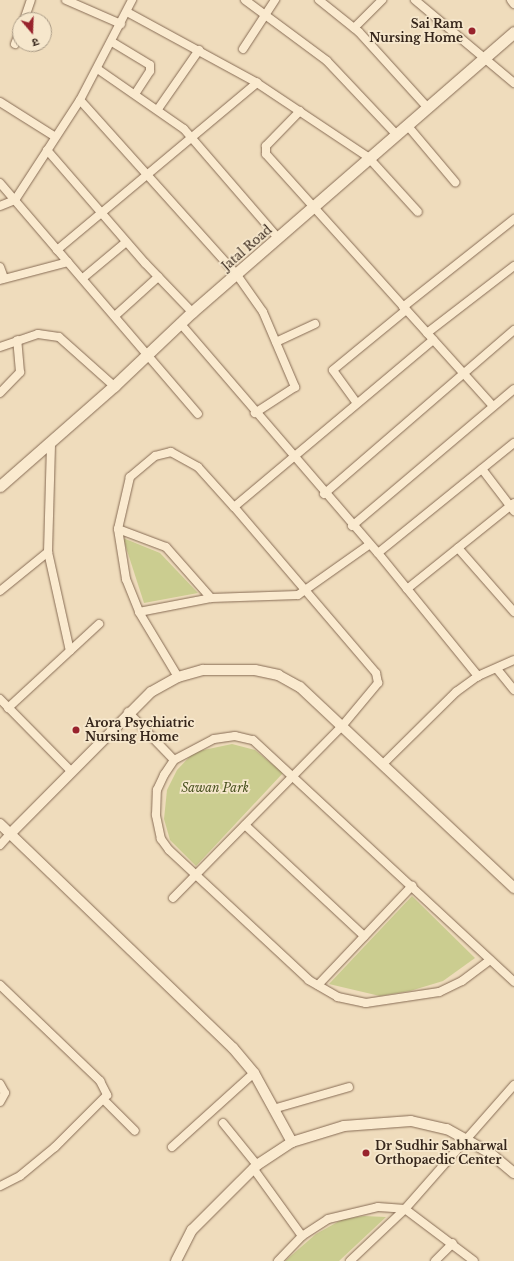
<!DOCTYPE html>
<meta charset="utf-8">
<style>
body{margin:0}
#map{position:relative;width:514px;height:1261px;overflow:hidden;background:#efdcbc;font-family:"Libre Baskerville","Noto Sans Devanagari",serif}
div>[style]{position:absolute}
[style*='--x']{left:calc(var(--x)*1px);top:calc(var(--y)*1px);width:calc(var(--w)*1px);rotate:calc(var(--a)*1deg)}
.green>*{inset:0;background:#cbcd90}
.roads{filter:drop-shadow(0 0 1px #876c55) drop-shadow(0 0 1px #876c55)}
.minor>*{height:8px;margin:-4px;padding:0 4px;transform-origin:4px;border-radius:4px;background:#faeacf}
.tertiary>*{height:10px;margin:-5px;padding:0 5px;transform-origin:5px;border-radius:5px;background:#faeacf}
.secondary>*{height:11px;margin:-5.5px;padding:0 5.5px;transform-origin:5.5px;border-radius:5.5px;background:#faeacf}
.dots>*{width:11px;height:11px;translate:-50% -50%;box-sizing:border-box;border:2px solid #f6e7cc;border-radius:50%}
span{translate:-50% -50%;white-space:nowrap;text-align:center;line-height:1.15;-webkit-text-stroke:3.5px #f6e7cc;paint-order:stroke}
.poi-label{font-size:12px;color:#36261b;font-weight:700}
.right{translate:-100% -50%;text-align:right}
.left{translate:0 -50%;text-align:left}
.street-label{font-size:12px;color:#36261b}
.park-label{font-size:12px;color:#4a5320;font-style:italic}
.north{position:absolute;left:12px;top:12px;width:40px;height:40px;box-sizing:border-box;background:#f6e7cc;border:1px solid #a99a85;border-radius:50%;rotate:161deg;font-size:11px;font-weight:700;line-height:16px;text-align:center;color:#36261b}
.north::after{content:'';display:block;margin:auto;width:14px;height:18px;background:#98232d;clip-path:polygon(50% 0,100% 100%,50% 72%,0 100%)}
</style>
<div id="map">
<div class="green">
<i style="clip-path:polygon(123px 538px,160px 553px,198px 593px,144px 603px)"></i>
<i style="clip-path:polygon(232px 744px,255px 750px,283px 773px,196px 866px,170px 840px,164px 819px,167px 790px,177px 770px,194px 752px)"></i>
<i style="clip-path:polygon(412px 896px,475px 958px,443px 981px,410px 991px,380px 996px,329px 984px)"></i>
<i style="clip-path:polygon(364px 1216px,386px 1217px,339px 1261px,285px 1261px,316px 1234px,343px 1219px)"></i>
</div>
<div class="roads">
<div class="minor">
<i style="--x:66;--y:0;--w:60;--a:23.6"></i>
<i style="--x:245;--y:0;--w:102;--a:36.6"></i>
<i style="--x:327;--y:61;--w:100;--a:46.6"></i>
<i style="--x:319;--y:0;--w:51;--a:38.7"></i>
<i style="--x:359;--y:32;--w:103;--a:47.8"></i>
<i style="--x:415;--y:0;--w:129;--a:40"></i>
<i style="--x:511;--y:0;--w:5;--a:53"></i>
<i style="--x:127;--y:12;--w:148;--a:28.6"></i>
<i style="--x:257;--y:83;--w:133;--a:33.7"></i>
<i style="--x:368;--y:157;--w:74;--a:47.7"></i>
<i style="--x:24;--y:20;--w:21;--a:-71"></i>
<i style="--x:354;--y:28;--w:40;--a:-45"></i>
<i style="--x:112;--y:42;--w:44;--a:31.2"></i>
<i style="--x:150;--y:65;--w:6;--a:90"></i>
<i style="--x:150;--y:71;--w:27;--a:123"></i>
<i style="--x:15;--y:44;--w:14;--a:-69"></i>
<i style="--x:243;--y:49;--w:59;--a:-56.9"></i>
<i style="--x:99;--y:70;--w:103;--a:34.8"></i>
<i style="--x:184;--y:129;--w:144;--a:49.2"></i>
<i style="--x:80;--y:100;--w:235;--a:48.1"></i>
<i style="--x:237;--y:275;--w:45;--a:54.9"></i>
<i style="--x:263;--y:312;--w:82;--a:66.9"></i>
<i style="--x:295;--y:387;--w:48;--a:147"></i>
<i style="--x:0;--y:102;--w:64;--a:32.2"></i>
<i style="--x:158;--y:109;--w:72;--a:-55.2"></i>
<i style="--x:300;--y:111;--w:49;--a:134.2"></i>
<i style="--x:266;--y:146;--w:8;--a:90"></i>
<i style="--x:266;--y:154;--w:339;--a:48"></i>
<i style="--x:407;--y:125;--w:75;--a:49.9"></i>
<i style="--x:47;--y:150;--w:150;--a:49.1"></i>
<i style="--x:145;--y:263;--w:68;--a:46.2"></i>
<i style="--x:0;--y:183;--w:304;--a:49.4"></i>
<i style="--x:0;--y:206;--w:16;--a:-22"></i>
<i style="--x:15;--y:200;--w:119;--a:-57"></i>
<i style="--x:80;--y:100;--w:113;--a:-62.5"></i>
<i style="--x:57;--y:250;--w:261;--a:-39.9"></i>
<i style="--x:0;--y:267;--w:12;--a:70"></i>
<i style="--x:83;--y:278;--w:56;--a:-39.9"></i>
<i style="--x:0;--y:280;--w:70;--a:-14.8"></i>
<i style="--x:403;--y:307;--w:142;--a:-38.4"></i>
<i style="--x:116;--y:315;--w:57;--a:-42.1"></i>
<i style="--x:180;--y:323;--w:303;--a:49.3"></i>
<i style="--x:378;--y:553;--w:159;--a:50.9"></i>
<i style="--x:427;--y:333;--w:110;--a:-37.6"></i>
<i style="--x:276;--y:342;--w:43;--a:-24.8"></i>
<i style="--x:0;--y:347;--w:40;--a:-18.9"></i>
<i style="--x:38;--y:334;--w:21;--a:8"></i>
<i style="--x:59;--y:337;--w:74;--a:41.7"></i>
<i style="--x:0;--y:393;--w:29;--a:-46"></i>
<i style="--x:20;--y:372;--w:32;--a:-95"></i>
<i style="--x:356;--y:402;--w:39;--a:-126"></i>
<i style="--x:333;--y:370;--w:94;--a:-39.4"></i>
<i style="--x:482;--y:469;--w:53;--a:52.7"></i>
<i style="--x:324;--y:494;--w:251;--a:-40.8"></i>
<i style="--x:234;--y:507;--w:260;--a:-40"></i>
<i style="--x:352;--y:526;--w:212;--a:-40.2"></i>
<i style="--x:118;--y:529;--w:51;--a:20.6"></i>
<i style="--x:166;--y:547;--w:68;--a:48.6"></i>
<i style="--x:458;--y:548;--w:85;--a:48.8"></i>
<i style="--x:48;--y:552;--w:101;--a:77.5"></i>
<i style="--x:378;--y:553;--w:175;--a:-39"></i>
<i style="--x:407;--y:589;--w:137;--a:-38.8"></i>
<i style="--x:0;--y:591;--w:62;--a:-39.1"></i>
<i style="--x:48;--y:552;--w:109;--a:-88.4"></i>
<i style="--x:139;--y:612;--w:73;--a:-11"></i>
<i style="--x:211;--y:598;--w:87;--a:-2"></i>
<i style="--x:298;--y:595;--w:87;--a:-35.2"></i>
<i style="--x:497;--y:669;--w:27;--a:51"></i>
<i style="--x:0;--y:699;--w:100;--a:45.4"></i>
<i style="--x:8;--y:708;--w:124;--a:-42.7"></i>
<i style="--x:128;--y:712;--w:66;--a:46.2"></i>
<i style="--x:383;--y:764;--w:103;--a:-44.6"></i>
<i style="--x:456;--y:692;--w:27;--a:-36"></i>
<i style="--x:478;--y:676;--w:39;--a:-24"></i>
<i style="--x:245;--y:825;--w:163;--a:43"></i>
<i style="--x:0;--y:845;--w:15;--a:-48"></i>
<i style="--x:173;--y:898;--w:243;--a:-45.5"></i>
<i style="--x:343;--y:725;--w:55;--a:-50.2"></i>
<i style="--x:378;--y:683;--w:10;--a:-101"></i>
<i style="--x:376;--y:673;--w:218;--a:-130.5"></i>
<i style="--x:234;--y:507;--w:54;--a:-132"></i>
<i style="--x:198;--y:467;--w:31;--a:-151"></i>
<i style="--x:171;--y:452;--w:16;--a:166"></i>
<i style="--x:155;--y:456;--w:33;--a:140"></i>
<i style="--x:130;--y:477;--w:53;--a:103"></i>
<i style="--x:118;--y:529;--w:51;--a:80.9"></i>
<i style="--x:126;--y:579;--w:35;--a:68"></i>
<i style="--x:139;--y:612;--w:76;--a:59"></i>
<i style="--x:490;--y:960;--w:35;--a:143"></i>
<i style="--x:462;--y:981;--w:25;--a:154"></i>
<i style="--x:439;--y:992;--w:74;--a:171.4"></i>
<i style="--x:366;--y:1003;--w:29;--a:-168"></i>
<i style="--x:338;--y:997;--w:34;--a:-150"></i>
<i style="--x:309;--y:980;--w:191;--a:-137.1"></i>
<i style="--x:169;--y:850;--w:14;--a:-126"></i>
<i style="--x:161;--y:839;--w:25;--a:-102"></i>
<i style="--x:156;--y:815;--w:25;--a:-88"></i>
<i style="--x:157;--y:790;--w:17;--a:-65"></i>
<i style="--x:164;--y:775;--w:18;--a:-56"></i>
<i style="--x:174;--y:760;--w:45;--a:-27.7"></i>
<i style="--x:214;--y:739;--w:21;--a:-8"></i>
<i style="--x:235;--y:736;--w:18;--a:13"></i>
<i style="--x:253;--y:740;--w:356;--a:42.8"></i>
<i style="--x:0;--y:985;--w:139;--a:43.8"></i>
<i style="--x:100;--y:1081;--w:16;--a:63"></i>
<i style="--x:107;--y:1095;--w:74;--a:135"></i>
<i style="--x:55;--y:1147;--w:45;--a:140.4"></i>
<i style="--x:20;--y:1176;--w:22;--a:153"></i>
<i style="--x:318;--y:985;--w:137;--a:-46.5"></i>
<i style="--x:0;--y:1084;--w:10;--a:61"></i>
<i style="--x:5;--y:1093;--w:10;--a:119"></i>
<i style="--x:105;--y:1101;--w:42;--a:45"></i>
<i style="--x:273;--y:1109;--w:79;--a:-16.1"></i>
<i style="--x:223;--y:1123;--w:54;--a:51"></i>
<i style="--x:172;--y:1147;--w:110;--a:-42.1"></i>
<i style="--x:253;--y:1168;--w:84;--a:54.2"></i>
<i style="--x:278;--y:1261;--w:35;--a:-46"></i>
<i style="--x:302;--y:1236;--w:31;--a:-33"></i>
<i style="--x:328;--y:1219;--w:51;--a:-13.5"></i>
<i style="--x:378;--y:1207;--w:27;--a:4"></i>
<i style="--x:405;--y:1209;--w:86;--a:37"></i>
<i style="--x:350;--y:1261;--w:76;--a:-43.4"></i>
<i style="--x:405;--y:1209;--w:165;--a:-48.7"></i>
<i style="--x:435;--y:1261;--w:25;--a:-45"></i>
</div>
<div class="tertiary">
<i style="--x:0;--y:824;--w:323;--a:43.9"></i>
<i style="--x:233;--y:1048;--w:33;--a:50"></i>
<i style="--x:254;--y:1073;--w:79;--a:61.2"></i>
<i style="--x:10;--y:834;--w:200;--a:-45.2"></i>
<i style="--x:151;--y:692;--w:31;--a:-29"></i>
<i style="--x:178;--y:677;--w:26;--a:-16"></i>
<i style="--x:203;--y:670;--w:52;--a:0"></i>
<i style="--x:255;--y:670;--w:24;--a:12"></i>
<i style="--x:278;--y:675;--w:25;--a:29"></i>
<i style="--x:300;--y:687;--w:294;--a:43.2"></i>
<i style="--x:176;--y:1261;--w:35;--a:-63"></i>
<i style="--x:192;--y:1230;--w:92;--a:-45"></i>
<i style="--x:257;--y:1165;--w:42;--a:-33.3"></i>
<i style="--x:292;--y:1142;--w:54;--a:-17.1"></i>
<i style="--x:344;--y:1126;--w:67;--a:-4.3"></i>
<i style="--x:411;--y:1121;--w:37;--a:13"></i>
<i style="--x:447;--y:1129;--w:49;--a:29.2"></i>
<i style="--x:490;--y:1153;--w:31;--a:40"></i>
</div>
<div class="secondary">
<i style="--x:0;--y:486;--w:152;--a:-41.3"></i>
<i style="--x:114;--y:386;--w:108;--a:-43.5"></i>
<i style="--x:192;--y:312;--w:427;--a:-41"></i>
</div>
</div>
<div class="dots">
<i style="left:472px;top:31px;background:#98232d"></i>
<i style="left:76px;top:730px;background:#98232d"></i>
<i style="left:366px;top:1153px;background:#98232d"></i>
</div>
<div class="poi-label">
<span class="right" style="left:463px;top:31px">Sai Ram<br>Nursing Home</span>
<span class="left" style="left:85px;top:730px">Arora Psychiatric<br>Nursing Home</span>
<span class="left" style="left:375px;top:1153px">Dr Sudhir Sabharwal<br>Orthopaedic Center</span>
</div>
<div class="street-label">
<span style="left:247px;top:248px;rotate:-41deg">Jatal Road</span>
</div>
<div class="park-label">
<span style="left:215px;top:788px">Sawan Park</span>
</div>
<div class="north">उ</div>
</div>
